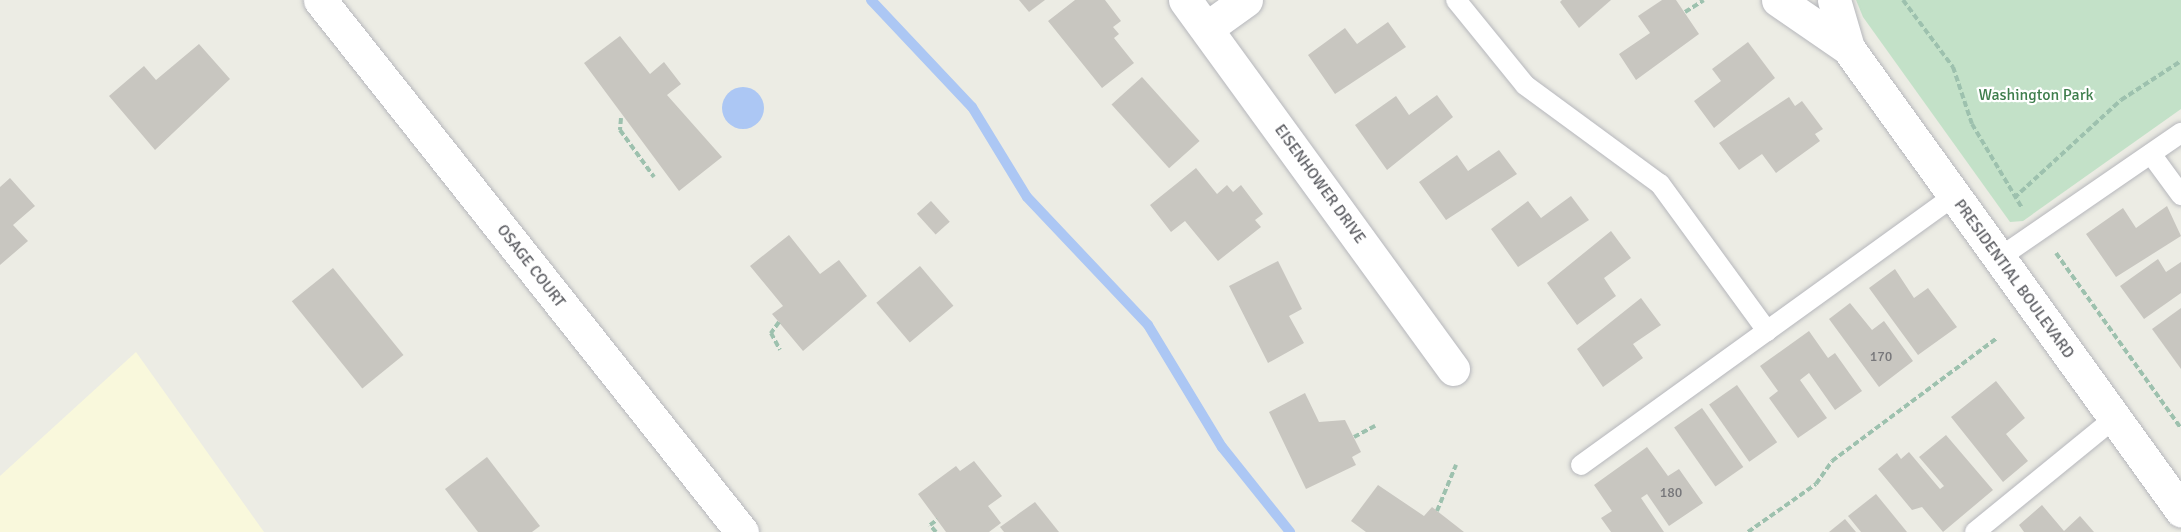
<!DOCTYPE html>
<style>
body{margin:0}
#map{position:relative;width:2181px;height:532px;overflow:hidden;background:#ecece4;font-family:Signika,sans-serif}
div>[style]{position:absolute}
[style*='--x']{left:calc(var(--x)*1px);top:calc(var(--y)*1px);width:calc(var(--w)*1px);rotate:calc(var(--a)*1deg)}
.commercial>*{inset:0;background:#f9f8dc}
.green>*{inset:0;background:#c3e1c8}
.water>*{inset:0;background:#acc7f4}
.round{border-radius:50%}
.stream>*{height:10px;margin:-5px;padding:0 5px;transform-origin:5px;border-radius:5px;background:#acc7f4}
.building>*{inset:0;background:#c8c6c0;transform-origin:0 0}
.path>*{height:4px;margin-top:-2px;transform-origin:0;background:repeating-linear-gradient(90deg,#9dc1ae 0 6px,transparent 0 9px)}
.roads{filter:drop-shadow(0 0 2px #b6b7bc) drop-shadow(0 0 2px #b6b7bc)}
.service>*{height:20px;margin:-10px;padding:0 10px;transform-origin:10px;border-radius:10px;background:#fff}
.minor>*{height:33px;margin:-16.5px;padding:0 16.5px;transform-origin:16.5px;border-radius:16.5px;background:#fff}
span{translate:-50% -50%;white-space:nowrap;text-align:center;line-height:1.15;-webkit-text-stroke:4.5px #fff;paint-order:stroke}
.number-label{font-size:14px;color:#77777a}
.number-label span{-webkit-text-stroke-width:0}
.park-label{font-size:16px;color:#3f7e4d}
.street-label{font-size:16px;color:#5c5d62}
</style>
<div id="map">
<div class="commercial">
<i style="clip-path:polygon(136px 352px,264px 532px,0 532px,0 476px)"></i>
</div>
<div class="green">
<i style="clip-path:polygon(1856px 0,2181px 0,2181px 109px,2023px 221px,2010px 222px,1863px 17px)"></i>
</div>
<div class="water">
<i class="round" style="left:722px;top:87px;width:42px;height:42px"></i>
</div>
<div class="stream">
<i style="--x:871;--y:0;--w:147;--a:46.7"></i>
<i style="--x:972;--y:107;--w:105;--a:58.6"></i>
<i style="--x:1027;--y:197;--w:176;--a:46.6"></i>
<i style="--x:1148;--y:325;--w:143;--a:58.8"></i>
<i style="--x:1222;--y:447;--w:109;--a:51.3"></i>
</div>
<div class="building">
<i style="clip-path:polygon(1019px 0,1045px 0,1029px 12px)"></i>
<i style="clip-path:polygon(1075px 0,1105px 0,1121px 21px,1113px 27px,1119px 34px,1114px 38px,1134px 63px,1102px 88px,1048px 21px)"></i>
<i style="clip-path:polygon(1611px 0,1579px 28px,1560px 2px,1562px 0)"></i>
<i style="clip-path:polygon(1662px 0,1676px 0,1699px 34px,1636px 80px,1619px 54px,1650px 33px,1638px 16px)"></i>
<i style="clip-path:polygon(1388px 22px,1406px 47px,1335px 94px,1308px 55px,1345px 28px,1357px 44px)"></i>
<i style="clip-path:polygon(620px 36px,650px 74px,664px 62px,681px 84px,667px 95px,722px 157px,679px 191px,584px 63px)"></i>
<i style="clip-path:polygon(1748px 42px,1775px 78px,1714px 128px,1694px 101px,1721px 81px,1712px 69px)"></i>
<i style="clip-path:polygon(199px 44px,230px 79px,155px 150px,109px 96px,144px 66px,156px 80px)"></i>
<i style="left:1142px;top:77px;width:86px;height:41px;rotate:48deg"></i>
<i style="clip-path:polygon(1437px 95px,1453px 117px,1387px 170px,1355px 125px,1396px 96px,1409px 115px)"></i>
<i style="clip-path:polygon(1789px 97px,1795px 106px,1802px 101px,1823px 129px,1815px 134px,1820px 141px,1776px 173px,1762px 154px,1739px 170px,1719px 143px)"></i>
<i style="clip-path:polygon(1499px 150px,1517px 174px,1446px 220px,1419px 182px,1457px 155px,1468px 171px)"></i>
<i style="clip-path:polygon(1196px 168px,1217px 194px,1227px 185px,1233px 192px,1241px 185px,1263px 214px,1255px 220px,1261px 227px,1218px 261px,1185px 221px,1171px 232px,1150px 205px)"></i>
<i style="clip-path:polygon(10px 178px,35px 206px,13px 225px,28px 241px,0 265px,0 187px)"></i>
<i style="clip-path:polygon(1571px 196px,1589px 220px,1518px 267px,1491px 229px,1528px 201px,1541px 218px)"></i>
<i style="left:931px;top:201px;width:28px;height:19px;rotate:48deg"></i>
<i style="clip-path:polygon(2167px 206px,2181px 236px,2116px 277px,2086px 234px,2123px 208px,2136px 228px)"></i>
<i style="clip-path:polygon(1611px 231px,1631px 258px,1604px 278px,1616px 296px,1577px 325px,1547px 283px)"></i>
<i style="clip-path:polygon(789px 235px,820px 274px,839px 260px,867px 296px,803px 351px,772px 314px,783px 306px,750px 266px)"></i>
<i style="clip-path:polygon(2158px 259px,2166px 272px,2181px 262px,2181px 293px,2144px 319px,2120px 286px)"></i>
<i style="clip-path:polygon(1278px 261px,1302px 309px,1289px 316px,1304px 343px,1268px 363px,1229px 286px)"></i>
<i style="left:920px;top:266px;width:52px;height:57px;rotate:50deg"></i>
<i style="left:333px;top:268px;width:112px;height:53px;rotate:51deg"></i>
<i style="clip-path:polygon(1895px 269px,1914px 298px,1928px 288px,1957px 327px,1918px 355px,1869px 288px)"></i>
<i style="clip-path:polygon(1641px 298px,1661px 325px,1633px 344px,1643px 358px,1603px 387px,1577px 349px)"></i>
<i style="clip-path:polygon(1850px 303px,1872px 330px,1884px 321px,1913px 361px,1879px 387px,1829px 319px)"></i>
<i style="clip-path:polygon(2181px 308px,2181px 369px,2152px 329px)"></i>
<i style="clip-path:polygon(1809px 331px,1828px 358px,1835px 353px,1862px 391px,1835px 410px,1809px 373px,1800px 380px,1827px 418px,1798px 438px,1769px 398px,1778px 391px,1760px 366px)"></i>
<i style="clip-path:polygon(1996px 381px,2025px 418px,2006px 434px,2028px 461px,2003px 482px,1951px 417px)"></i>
<i style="left:1737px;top:385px;width:70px;height:34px;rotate:55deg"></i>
<i style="clip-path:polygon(1305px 393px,1319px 422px,1345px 420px,1361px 452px,1352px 457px,1356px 465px,1306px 489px,1269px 412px)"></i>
<i style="left:1702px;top:408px;width:72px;height:34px;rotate:55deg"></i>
<i style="clip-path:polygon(1946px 435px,1993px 490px,1943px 532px,1922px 507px,1912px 510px,1878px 469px,1897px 453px,1901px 459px,1909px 452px,1940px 489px,1944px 486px,1919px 457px)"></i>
<i style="clip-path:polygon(1647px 447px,1668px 476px,1679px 469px,1703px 503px,1669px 526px,1647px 494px,1641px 498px,1664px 532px,1611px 532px,1601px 518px,1612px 511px,1594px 485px)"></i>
<i style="clip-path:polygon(487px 457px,540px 526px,532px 532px,478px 532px,445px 489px)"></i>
<i style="clip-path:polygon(974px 461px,1002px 496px,988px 506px,1001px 523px,989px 532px,946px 532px,918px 494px,956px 466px,960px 471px)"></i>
<i style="clip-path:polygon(1378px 485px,1424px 516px,1432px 507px,1464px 532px,1366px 532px,1351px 521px)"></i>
<i style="clip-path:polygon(1876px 494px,1907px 532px,1861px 532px,1848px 516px)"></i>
<i style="clip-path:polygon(1035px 502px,1059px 532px,1004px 532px,1000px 527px)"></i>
<i style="clip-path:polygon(2042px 505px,2064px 531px,2080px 516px,2094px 532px,2024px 532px,2019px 525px)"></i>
<i style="clip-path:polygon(1845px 519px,1856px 532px,1829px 532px)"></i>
</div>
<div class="path">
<i style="--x:1903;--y:0;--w:84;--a:53.3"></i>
<i style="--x:1953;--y:67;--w:60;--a:71.6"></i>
<i style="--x:1972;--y:124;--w:98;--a:59.2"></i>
<i style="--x:1685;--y:12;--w:22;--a:-32"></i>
<i style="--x:621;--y:118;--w:12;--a:95"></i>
<i style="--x:620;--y:130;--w:58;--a:54.1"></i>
<i style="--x:2014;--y:198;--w:145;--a:-42.5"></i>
<i style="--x:2121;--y:100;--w:72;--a:-33"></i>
<i style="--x:2056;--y:253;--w:215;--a:54.5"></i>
<i style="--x:779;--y:322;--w:14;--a:126"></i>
<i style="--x:771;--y:333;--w:19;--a:62"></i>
<i style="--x:1354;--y:437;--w:24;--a:-28"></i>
<i style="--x:1437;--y:511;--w:50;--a:-67.6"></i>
<i style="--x:936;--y:532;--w:9;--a:-131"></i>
<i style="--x:930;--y:525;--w:9;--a:-36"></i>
<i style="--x:1748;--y:532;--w:83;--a:-35.2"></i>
<i style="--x:1816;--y:484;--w:28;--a:-55"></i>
<i style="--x:1832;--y:461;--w:206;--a:-36.7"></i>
</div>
<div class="roads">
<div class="service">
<i style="--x:1456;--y:0;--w:109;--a:50.9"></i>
<i style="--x:1525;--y:85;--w:167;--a:36.3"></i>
<i style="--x:1660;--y:184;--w:182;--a:53.9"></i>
<i style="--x:2151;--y:154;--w:51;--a:53.8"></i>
<i style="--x:1999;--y:258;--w:221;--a:-34.5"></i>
<i style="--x:1581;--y:465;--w:460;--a:-35.8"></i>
<i style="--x:1975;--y:532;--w:181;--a:-39.2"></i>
</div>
<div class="minor">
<i style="--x:320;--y:0;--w:679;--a:51.58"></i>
<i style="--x:1185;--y:0;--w:456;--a:54"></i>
<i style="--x:1778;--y:0;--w:85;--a:34.4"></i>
<i style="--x:1834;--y:0;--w:50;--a:73.7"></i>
<i style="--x:1848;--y:48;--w:570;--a:54.22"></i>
<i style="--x:1207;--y:28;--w:48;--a:-35.7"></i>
</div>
</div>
<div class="number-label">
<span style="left:1881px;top:357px">170</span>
<span style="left:1671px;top:493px">180</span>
</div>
<div class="park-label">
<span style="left:2036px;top:95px">Washington Park</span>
</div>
<div class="street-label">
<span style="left:1320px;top:184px;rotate:54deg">EISENHOWER DRIVE</span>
<span style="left:531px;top:266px;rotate:52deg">OSAGE COURT</span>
<span style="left:2014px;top:279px;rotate:54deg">PRESIDENTIAL BOULEVARD</span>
</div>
</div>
